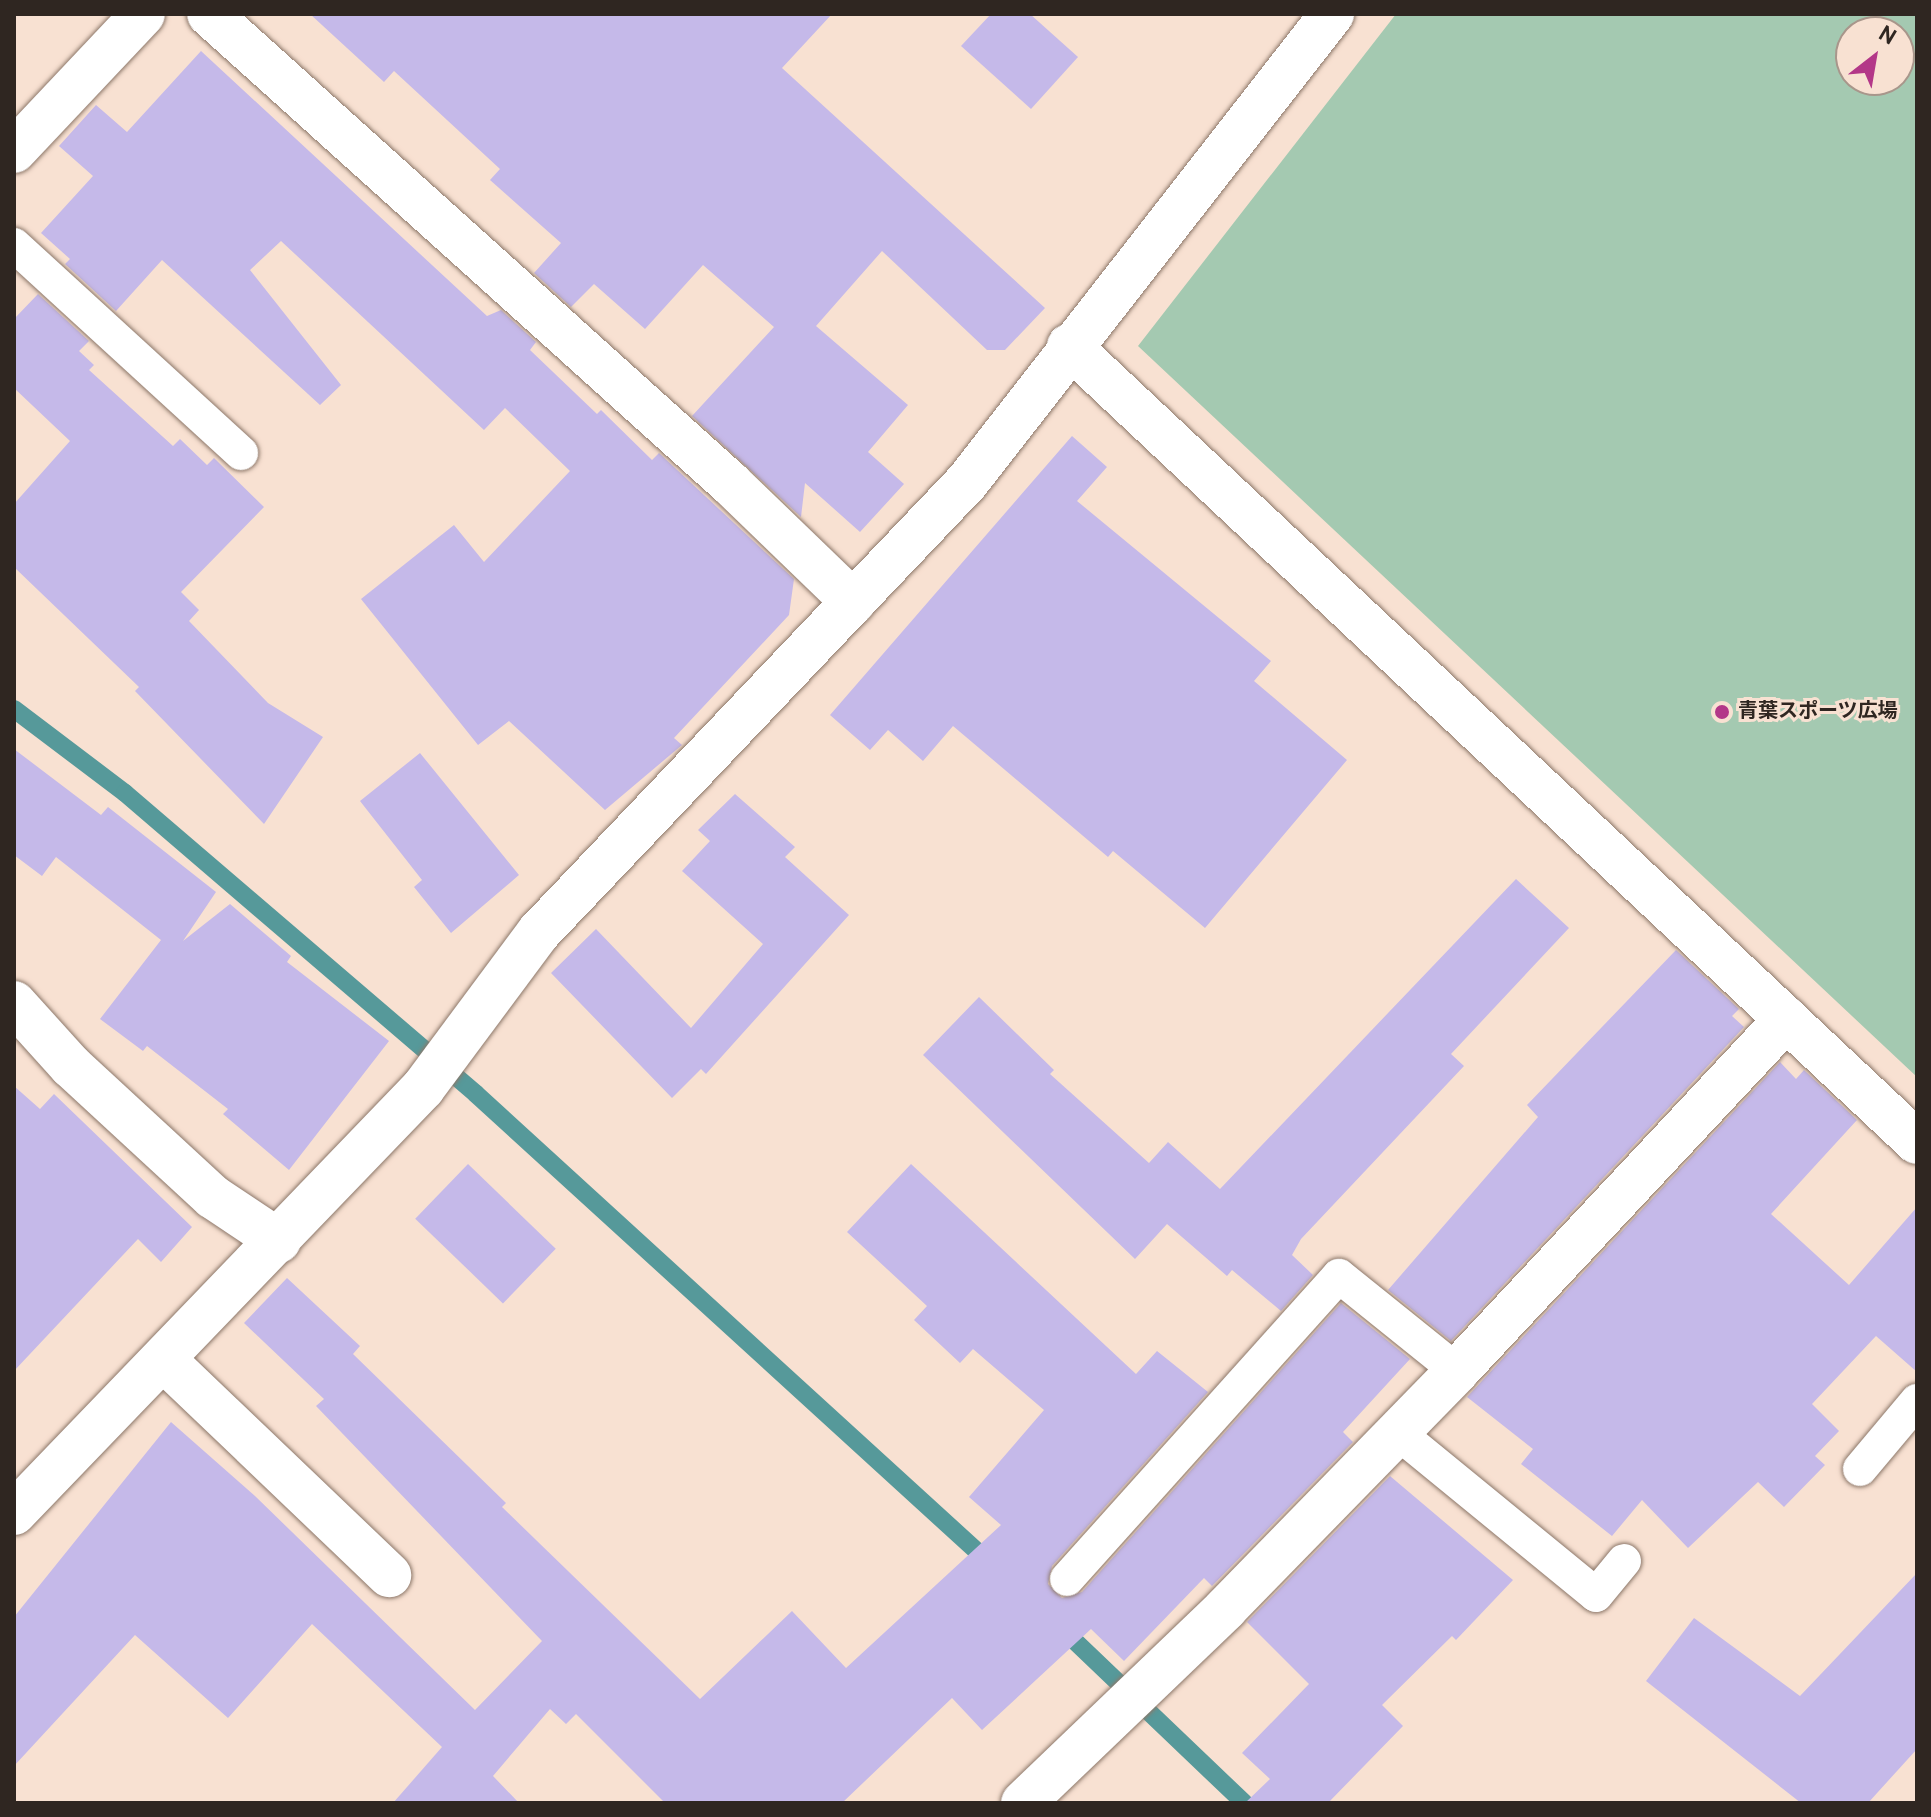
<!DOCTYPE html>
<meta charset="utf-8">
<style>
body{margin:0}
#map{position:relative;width:1931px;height:1817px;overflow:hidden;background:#f8e1d2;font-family:Overpass,"Noto Sans JP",sans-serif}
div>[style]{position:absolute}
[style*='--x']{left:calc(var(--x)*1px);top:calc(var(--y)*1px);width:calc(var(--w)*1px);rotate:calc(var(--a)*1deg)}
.green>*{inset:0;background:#a4c9b1}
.stream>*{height:18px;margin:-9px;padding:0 9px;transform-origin:9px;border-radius:9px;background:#56999a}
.building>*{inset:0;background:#c5b9e9;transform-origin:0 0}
.roads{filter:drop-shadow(0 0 2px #8c7769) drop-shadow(0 0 2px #8c7769)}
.service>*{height:34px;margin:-17px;padding:0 17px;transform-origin:17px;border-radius:17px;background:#fff}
.minor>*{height:44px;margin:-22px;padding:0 22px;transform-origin:22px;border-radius:22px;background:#fff}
.dots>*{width:22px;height:22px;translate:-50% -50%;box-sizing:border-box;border:4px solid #f8e1d2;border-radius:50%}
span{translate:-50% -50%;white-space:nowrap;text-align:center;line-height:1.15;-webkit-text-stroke:6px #f8e1d2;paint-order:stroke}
.poi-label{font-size:20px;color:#2f2621;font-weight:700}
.left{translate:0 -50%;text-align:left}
.frame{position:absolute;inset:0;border:16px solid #2f2621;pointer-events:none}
.north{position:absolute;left:1835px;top:16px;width:80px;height:80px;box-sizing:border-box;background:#f8e1d2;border:2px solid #a8968b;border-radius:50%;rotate:31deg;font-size:22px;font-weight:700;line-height:32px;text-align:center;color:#2f2621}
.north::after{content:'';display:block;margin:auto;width:28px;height:36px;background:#b33788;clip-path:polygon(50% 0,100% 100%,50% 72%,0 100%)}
</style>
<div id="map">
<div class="green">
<i style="clip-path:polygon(evenodd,1396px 14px,1917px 14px,1917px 1077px,1138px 346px,1396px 14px,1851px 32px,1899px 32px,1899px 80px,1851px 80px,1851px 32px)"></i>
</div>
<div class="stream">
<i style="--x:14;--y:709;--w:139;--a:37.1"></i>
<i style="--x:125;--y:793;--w:462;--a:40.6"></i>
<i style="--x:476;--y:1094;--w:700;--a:42.39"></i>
<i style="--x:1059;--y:1626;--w:256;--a:43.7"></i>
</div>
<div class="building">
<i style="clip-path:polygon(310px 14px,832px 14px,782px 68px,1045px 308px,1005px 350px,987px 350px,882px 251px,816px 326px,908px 405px,868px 452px,904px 484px,860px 532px,805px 483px,801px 517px,692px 416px,774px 327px,703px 265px,645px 329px,594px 284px,571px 307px,534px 273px,561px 243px,490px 180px,500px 169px,394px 71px,384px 82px)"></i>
<i style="clip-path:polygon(991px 14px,1030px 14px,1078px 57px,1031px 109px,961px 46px)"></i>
<i style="clip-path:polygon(201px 51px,487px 316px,501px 310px,536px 342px,530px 350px,597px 414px,601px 410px,652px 460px,659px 453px,794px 579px,789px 615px,674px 738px,682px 745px,605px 810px,509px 721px,478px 745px,361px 599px,454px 525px,484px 562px,570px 471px,505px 408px,484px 430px,281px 241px,250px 270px,341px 385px,320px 405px,162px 260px,116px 311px,65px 264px,70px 259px,41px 233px,93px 176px,59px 146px,96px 105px,127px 132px)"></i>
<i style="clip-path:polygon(38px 294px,89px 341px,79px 351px,94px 365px,89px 370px,173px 446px,180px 439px,207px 465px,214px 458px,264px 507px,181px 592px,199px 610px,189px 621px,268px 703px,323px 737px,264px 824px,135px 691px,139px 687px,14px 567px,14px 504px,70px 441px,14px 388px,14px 319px)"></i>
<i style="clip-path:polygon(1072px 436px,1107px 467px,1077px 501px,1271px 661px,1254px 681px,1347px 760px,1205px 928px,1113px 851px,1108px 857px,953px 726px,923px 761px,888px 730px,870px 750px,830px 715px)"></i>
<i style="clip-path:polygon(14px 749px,101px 815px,108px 807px,216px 892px,183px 941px,230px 904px,291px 956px,287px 962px,389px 1041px,289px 1170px,223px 1114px,228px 1109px,147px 1046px,143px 1051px,100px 1019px,161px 940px,56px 857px,42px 876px,14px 855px)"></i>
<i style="clip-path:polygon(420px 753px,519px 875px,451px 933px,414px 887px,422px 880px,360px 801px)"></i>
<i style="clip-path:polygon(735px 794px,795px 847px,785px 857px,849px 915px,706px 1074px,701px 1069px,672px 1098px,551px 973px,596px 929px,691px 1028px,763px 944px,682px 871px,710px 841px,698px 830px)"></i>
<i style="clip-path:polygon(1516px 879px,1569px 928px,1451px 1054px,1464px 1066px,1301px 1239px,1292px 1255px,1313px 1275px,1281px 1311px,1232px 1270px,1227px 1276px,1167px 1224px,1135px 1259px,923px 1055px,979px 997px,1054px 1070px,1050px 1074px,1149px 1163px,1168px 1142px,1220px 1189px)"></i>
<i style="clip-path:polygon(1676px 950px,1739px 1009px,1732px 1016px,1744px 1027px,1451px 1341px,1388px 1290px,1538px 1117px,1527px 1105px)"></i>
<i style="clip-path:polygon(1780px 1062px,1796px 1079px,1804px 1070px,1857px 1120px,1771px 1214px,1849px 1285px,1917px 1207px,1917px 1372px,1876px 1336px,1812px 1404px,1839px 1431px,1815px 1456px,1825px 1465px,1784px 1507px,1758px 1482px,1688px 1548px,1642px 1500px,1612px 1536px,1521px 1464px,1533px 1449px,1467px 1397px)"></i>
<i style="clip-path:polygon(14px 1086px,40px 1109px,54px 1094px,192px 1227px,161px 1262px,138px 1239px,14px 1371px)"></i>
<i style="left:468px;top:1164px;width:122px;height:76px;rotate:44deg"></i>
<i style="clip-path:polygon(911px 1164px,1136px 1374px,1157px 1351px,1208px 1392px,1052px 1566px,1048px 1584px,1062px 1598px,1082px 1592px,1341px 1303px,1410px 1359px,1343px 1432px,1353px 1442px,1212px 1586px,1204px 1578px,1124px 1661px,1091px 1629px,982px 1730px,952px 1698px,842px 1803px,665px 1803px,576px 1714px,566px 1724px,550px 1709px,493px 1776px,519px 1803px,393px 1803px,442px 1747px,312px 1624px,228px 1718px,135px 1635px,14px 1766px,14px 1617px,171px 1422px,255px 1496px,475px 1710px,542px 1641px,316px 1406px,324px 1399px,244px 1323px,287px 1278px,360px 1346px,353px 1354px,506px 1503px,502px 1507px,700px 1699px,792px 1611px,846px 1668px,1001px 1525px,969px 1497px,1044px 1410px,973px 1349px,960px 1363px,914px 1320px,927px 1306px,847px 1232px)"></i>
<i style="clip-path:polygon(1390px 1476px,1513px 1580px,1456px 1640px,1452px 1636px,1382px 1705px,1403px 1726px,1328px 1803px,1245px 1803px,1270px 1779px,1242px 1753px,1309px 1684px,1247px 1622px)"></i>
<i style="clip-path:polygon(1917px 1573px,1917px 1749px,1868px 1803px,1801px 1803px,1646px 1681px,1694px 1618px,1800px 1696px)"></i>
</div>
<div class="roads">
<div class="service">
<i style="--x:14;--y:245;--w:308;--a:42.5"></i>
<i style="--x:1397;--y:1432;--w:257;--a:39.3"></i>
<i style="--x:1596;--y:1595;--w:44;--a:-50.5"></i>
<i style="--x:1860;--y:1469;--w:89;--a:-50"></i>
<i style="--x:1067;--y:1579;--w:407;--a:-48.1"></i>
<i style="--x:1339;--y:1276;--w:151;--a:38.8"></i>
</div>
<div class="minor">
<i style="--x:209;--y:14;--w:702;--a:42"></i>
<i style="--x:731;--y:484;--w:170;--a:44"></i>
<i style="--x:14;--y:151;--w:188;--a:-46.7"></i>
<i style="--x:1069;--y:346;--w:1163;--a:43.19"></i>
<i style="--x:14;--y:1003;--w:85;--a:47.9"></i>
<i style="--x:71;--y:1066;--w:193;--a:42.7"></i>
<i style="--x:213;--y:1197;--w:79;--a:33.7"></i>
<i style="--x:163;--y:1359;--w:313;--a:43.7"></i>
<i style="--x:14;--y:1513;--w:590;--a:-46.1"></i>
<i style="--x:423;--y:1088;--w:194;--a:-53.4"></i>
<i style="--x:539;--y:932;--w:621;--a:-46.44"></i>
<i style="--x:967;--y:482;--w:594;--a:-52.05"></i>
<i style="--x:1023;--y:1803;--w:281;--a:-43.8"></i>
<i style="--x:1226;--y:1608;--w:331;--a:-45.7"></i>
<i style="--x:1457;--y:1371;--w:482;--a:-46.9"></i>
</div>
</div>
<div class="dots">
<i style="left:1722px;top:712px;background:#b33788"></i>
</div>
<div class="poi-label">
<span class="left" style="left:1738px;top:712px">青葉スポーツ広場</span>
</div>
<div class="frame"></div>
<div class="north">N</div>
</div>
